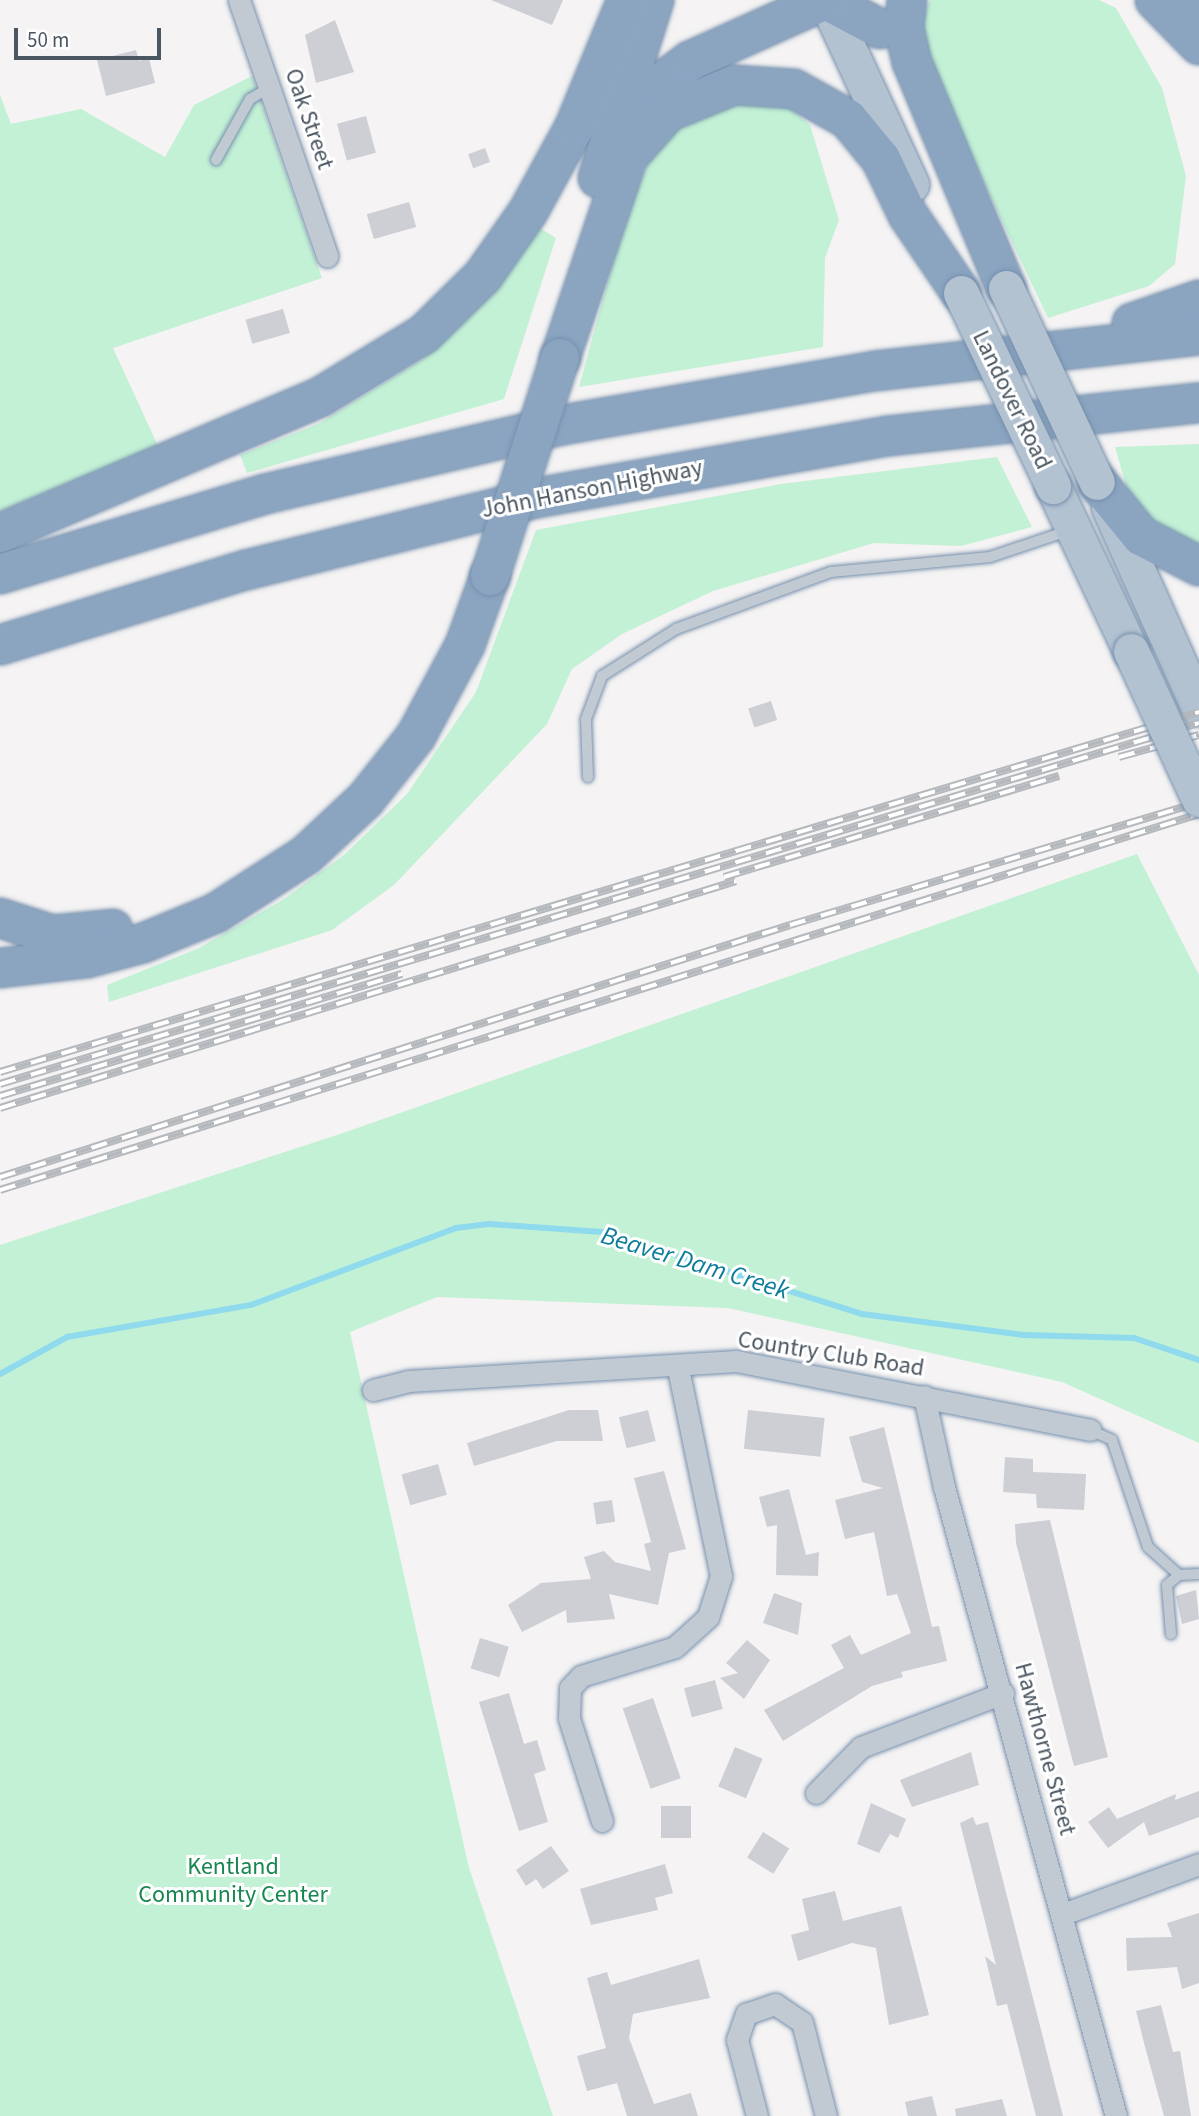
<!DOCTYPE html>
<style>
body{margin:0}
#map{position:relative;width:1199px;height:2116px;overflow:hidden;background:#f5f3f3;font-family:"Source Sans 3",sans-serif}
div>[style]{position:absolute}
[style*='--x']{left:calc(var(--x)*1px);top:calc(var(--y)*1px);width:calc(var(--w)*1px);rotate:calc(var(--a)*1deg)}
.green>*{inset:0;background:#c3f1d5}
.stream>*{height:6px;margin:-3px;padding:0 3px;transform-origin:3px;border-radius:3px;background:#90daee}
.building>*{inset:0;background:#cdcfd5;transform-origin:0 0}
.roads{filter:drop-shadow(0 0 2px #7690ad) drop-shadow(0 0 2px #7690ad)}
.lane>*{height:10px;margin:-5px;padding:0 5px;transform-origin:5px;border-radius:5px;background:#c1cad2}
.street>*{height:21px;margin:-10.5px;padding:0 10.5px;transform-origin:10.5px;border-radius:10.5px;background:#c1cad2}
.primary>*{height:35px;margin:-17.5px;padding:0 17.5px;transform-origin:17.5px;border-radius:17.5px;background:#b3c2d1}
.highway>*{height:38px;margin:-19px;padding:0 19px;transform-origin:19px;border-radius:19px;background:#8ba5c1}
.rail>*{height:8px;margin-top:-4px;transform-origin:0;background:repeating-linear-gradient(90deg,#fff 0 16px,#b5b8bd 0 32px);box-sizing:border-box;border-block:2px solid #b5b8bd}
.bridges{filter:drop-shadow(0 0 2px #7690ad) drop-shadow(0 0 2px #7690ad)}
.primary-bridge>*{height:35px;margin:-17.5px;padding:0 17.5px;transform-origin:17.5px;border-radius:17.5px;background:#b3c2d1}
.highway-bridge>*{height:38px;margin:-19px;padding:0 19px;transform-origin:19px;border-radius:19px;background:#8ba5c1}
span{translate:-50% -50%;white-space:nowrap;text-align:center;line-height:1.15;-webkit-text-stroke:6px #fff;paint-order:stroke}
.street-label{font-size:24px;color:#4a5661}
.park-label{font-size:24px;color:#17864f}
.water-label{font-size:26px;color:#0c7c9b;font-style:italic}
.scale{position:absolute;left:14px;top:28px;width:147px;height:32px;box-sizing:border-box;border:4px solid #4a5661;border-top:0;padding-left:9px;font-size:21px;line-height:24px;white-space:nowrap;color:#4a5661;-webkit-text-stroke:5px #fff;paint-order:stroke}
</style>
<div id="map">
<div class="green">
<i style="clip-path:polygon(930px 0,1099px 0,1116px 8px,1162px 88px,1186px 176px,1175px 264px,1149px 286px,1048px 318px,927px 63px,917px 29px)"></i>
<i style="clip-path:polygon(252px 76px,322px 278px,113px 348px,158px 446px,0 511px,0 95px,11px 124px,81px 109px,165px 157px,194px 105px)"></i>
<i style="clip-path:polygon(730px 97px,781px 101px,810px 125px,839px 220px,825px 258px,823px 347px,579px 387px,626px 215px,650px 159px,686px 117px)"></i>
<i style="clip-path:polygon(538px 227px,556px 238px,504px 399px,247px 473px,240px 455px,318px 424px,423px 359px,491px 292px)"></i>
<i style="clip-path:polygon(1199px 444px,1199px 545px,1167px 545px,1131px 503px,1115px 447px)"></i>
<i style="clip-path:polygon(997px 457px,1032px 527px,961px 546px,874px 543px,713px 591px,622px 634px,572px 669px,547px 724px,394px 885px,332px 930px,109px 1002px,107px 985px,199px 948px,284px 899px,344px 855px,407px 794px,476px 692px,536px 530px,781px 484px)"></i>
<i style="clip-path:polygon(1137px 854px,1199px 975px,1199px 1443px,1062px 1382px,728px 1308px,437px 1297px,350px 1332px,469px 1868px,553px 2116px,0 2116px,0 1245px,346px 1132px)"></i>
</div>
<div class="stream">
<i style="--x:0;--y:1374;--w:77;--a:-28.9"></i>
<i style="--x:67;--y:1337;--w:187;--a:-9.9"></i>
<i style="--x:251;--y:1305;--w:219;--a:-20.6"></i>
<i style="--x:456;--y:1228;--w:34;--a:-7"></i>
<i style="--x:490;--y:1224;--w:112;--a:4.1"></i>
<i style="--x:602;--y:1232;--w:273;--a:17.5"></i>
<i style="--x:862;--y:1314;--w:163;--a:7.4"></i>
<i style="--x:1024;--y:1335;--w:110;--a:1.6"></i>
<i style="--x:1134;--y:1338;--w:69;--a:18.7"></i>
</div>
<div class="building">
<i style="clip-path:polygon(491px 0,563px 0,552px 25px)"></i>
<i style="clip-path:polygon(335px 20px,354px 72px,316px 83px,305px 35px)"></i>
<i style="clip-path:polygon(136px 50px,139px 61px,149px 58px,155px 83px,106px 96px,97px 60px)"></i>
<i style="left:366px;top:116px;width:38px;height:30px;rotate:75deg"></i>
<i style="left:485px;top:148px;width:15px;height:18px;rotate:70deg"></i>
<i style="left:409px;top:202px;width:26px;height:44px;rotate:74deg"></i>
<i style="left:283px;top:309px;width:25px;height:39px;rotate:74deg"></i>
<i style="left:771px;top:701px;width:20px;height:24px;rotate:72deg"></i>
<i style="clip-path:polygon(569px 1410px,598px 1410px,603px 1441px,557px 1441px,474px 1466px,467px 1443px)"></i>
<i style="left:648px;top:1410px;width:32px;height:30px;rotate:76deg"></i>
<i style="left:748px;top:1410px;width:77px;height:39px;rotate:6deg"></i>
<i style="clip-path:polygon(884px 1427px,932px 1627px,939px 1626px,947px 1661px,901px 1672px,903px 1677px,872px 1686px,783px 1741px,764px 1710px,844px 1668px,831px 1645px,850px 1635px,861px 1655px,911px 1633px,897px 1594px,887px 1596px,874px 1532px,845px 1539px,835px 1500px,883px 1488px,862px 1482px,849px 1437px)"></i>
<i style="clip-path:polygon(1005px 1457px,1033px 1459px,1033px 1472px,1086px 1474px,1084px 1510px,1037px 1508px,1036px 1494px,1003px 1492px)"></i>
<i style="left:438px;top:1464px;width:32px;height:38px;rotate:74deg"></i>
<i style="clip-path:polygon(664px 1471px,686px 1549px,669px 1553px,658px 1605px,609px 1594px,615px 1619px,567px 1623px,566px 1610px,522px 1632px,508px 1605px,541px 1583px,591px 1579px,584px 1557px,604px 1551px,615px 1562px,651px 1571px,644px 1544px,651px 1542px,634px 1478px)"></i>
<i style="clip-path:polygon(789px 1489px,806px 1555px,819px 1552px,818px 1576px,776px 1575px,777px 1525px,767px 1527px,759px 1497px)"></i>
<i style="left:612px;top:1500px;width:22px;height:19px;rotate:82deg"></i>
<i style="clip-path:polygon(1050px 1520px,1108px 1757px,1074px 1766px,1016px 1543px,1015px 1524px)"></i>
<i style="clip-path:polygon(1196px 1590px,1199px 1619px,1182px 1624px,1176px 1596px)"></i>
<i style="clip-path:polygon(774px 1593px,802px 1603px,798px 1635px,763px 1623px)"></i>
<i style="left:480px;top:1638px;width:30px;height:32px;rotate:17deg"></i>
<i style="clip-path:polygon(747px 1640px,770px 1660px,744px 1699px,720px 1678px,738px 1673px,726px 1663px)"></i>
<i style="left:715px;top:1680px;width:30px;height:32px;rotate:75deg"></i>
<i style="clip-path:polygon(509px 1693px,524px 1744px,537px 1740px,546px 1770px,534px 1774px,548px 1822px,519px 1831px,479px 1702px)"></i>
<i style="left:653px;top:1698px;width:85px;height:32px;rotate:71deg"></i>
<i style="left:735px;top:1747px;width:30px;height:43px;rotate:23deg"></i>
<i style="clip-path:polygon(971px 1752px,979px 1785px,912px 1807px,900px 1780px)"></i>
<i style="clip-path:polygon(1199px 1791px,1199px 1817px,1149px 1836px,1144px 1822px,1108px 1848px,1088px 1822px,1109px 1807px,1117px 1819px,1176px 1794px,1175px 1800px)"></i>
<i style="clip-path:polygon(871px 1803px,906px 1819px,898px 1838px,890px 1834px,879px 1853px,857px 1844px)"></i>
<i style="left:661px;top:1806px;width:30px;height:32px"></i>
<i style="clip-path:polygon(973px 1817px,976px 1825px,988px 1822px,1063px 2116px,1036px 2116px,1007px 2004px,997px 2006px,985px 1956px,996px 1965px,960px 1823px)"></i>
<i style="left:763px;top:1832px;width:31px;height:30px;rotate:32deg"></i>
<i style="clip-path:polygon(551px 1846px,569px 1871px,543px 1889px,536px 1879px,526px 1886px,516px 1870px)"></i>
<i style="clip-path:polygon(665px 1864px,673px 1893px,655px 1898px,658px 1910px,591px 1925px,580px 1889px)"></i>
<i style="clip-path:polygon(835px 1891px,843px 1921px,901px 1906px,929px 2015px,889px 2025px,876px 1948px,852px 1943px,798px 1961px,791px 1935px,809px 1930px,802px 1899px)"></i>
<i style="clip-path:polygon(1199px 1913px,1199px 1983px,1182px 1989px,1177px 1967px,1127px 1971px,1126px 1938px,1172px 1937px,1167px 1923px)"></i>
<i style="clip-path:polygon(699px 1959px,710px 1998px,633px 2014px,629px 2038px,654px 2104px,691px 2093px,698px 2116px,627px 2116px,617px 2083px,587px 2091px,577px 2056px,606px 2048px,587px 1978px,607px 1972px,611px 1985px)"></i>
<i style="clip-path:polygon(1161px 2005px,1173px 2052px,1180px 2051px,1191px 2116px,1164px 2116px,1144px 2043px,1136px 2011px)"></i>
<i style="clip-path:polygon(932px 2096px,937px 2116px,908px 2116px,905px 2102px)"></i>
<i style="clip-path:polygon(1002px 2099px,1007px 2116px,956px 2116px,955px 2109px)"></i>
</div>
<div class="roads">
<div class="lane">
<i style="--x:216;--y:160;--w:70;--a:-60.9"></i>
<i style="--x:250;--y:99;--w:24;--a:-30"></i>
<i style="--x:588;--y:777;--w:58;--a:-92"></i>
<i style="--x:586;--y:719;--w:46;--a:-69.6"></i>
<i style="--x:602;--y:676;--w:88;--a:-32.4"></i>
<i style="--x:676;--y:629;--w:165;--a:-20.2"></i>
<i style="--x:831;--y:572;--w:160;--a:-5.4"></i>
<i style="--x:990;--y:557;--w:84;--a:-18.6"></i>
<i style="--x:1090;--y:1430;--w:24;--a:24"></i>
<i style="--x:1112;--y:1440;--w:113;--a:71.4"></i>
<i style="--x:1148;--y:1547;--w:42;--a:42.1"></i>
<i style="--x:1171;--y:1634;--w:49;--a:-94.7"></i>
<i style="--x:1167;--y:1585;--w:16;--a:-40"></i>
<i style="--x:1179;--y:1575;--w:20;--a:-3"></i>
</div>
<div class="street">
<i style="--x:239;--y:0;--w:271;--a:71"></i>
<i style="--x:373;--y:1390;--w:36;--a:-14"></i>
<i style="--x:408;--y:1381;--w:329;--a:-3.5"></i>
<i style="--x:736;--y:1361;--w:361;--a:11"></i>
<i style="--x:924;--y:1396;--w:93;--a:77.6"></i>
<i style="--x:944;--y:1487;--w:652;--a:74.71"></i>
<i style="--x:816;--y:1793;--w:64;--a:-45.6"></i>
<i style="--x:861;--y:1747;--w:152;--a:-20.8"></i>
<i style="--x:602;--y:1821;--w:108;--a:-107.8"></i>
<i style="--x:569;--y:1718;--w:30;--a:-88"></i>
<i style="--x:570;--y:1688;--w:16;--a:-47"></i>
<i style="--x:581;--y:1676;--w:98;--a:-17.1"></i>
<i style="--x:675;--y:1647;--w:45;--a:-42.3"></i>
<i style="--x:708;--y:1617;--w:43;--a:-72.4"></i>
<i style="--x:721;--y:1576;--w:212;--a:-101.7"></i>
<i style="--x:1063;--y:1914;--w:145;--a:-20.2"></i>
<i style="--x:757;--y:2116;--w:79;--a:-104.7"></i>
<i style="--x:737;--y:2040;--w:28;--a:-71"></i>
<i style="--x:746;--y:2014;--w:31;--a:-19"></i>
<i style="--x:775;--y:2004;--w:32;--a:34"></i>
<i style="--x:802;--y:2022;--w:97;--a:75.7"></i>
</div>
<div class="primary">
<i style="--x:826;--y:0;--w:203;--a:65.2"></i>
<i style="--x:1053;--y:486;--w:183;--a:64.7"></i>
<i style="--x:1109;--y:507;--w:220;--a:65.9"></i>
</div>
<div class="highway">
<i style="--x:826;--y:0;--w:61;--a:28.2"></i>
<i style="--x:907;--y:0;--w:28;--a:96"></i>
<i style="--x:904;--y:28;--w:35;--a:77"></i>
<i style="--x:912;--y:62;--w:245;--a:67.4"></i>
<i style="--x:1155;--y:0;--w:63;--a:45.6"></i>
<i style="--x:1194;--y:0;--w:7;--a:45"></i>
<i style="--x:620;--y:123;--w:35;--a:-50"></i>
<i style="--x:643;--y:96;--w:59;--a:-36.7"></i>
<i style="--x:690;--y:61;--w:149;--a:-24.2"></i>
<i style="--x:598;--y:178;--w:187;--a:-72.5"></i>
<i style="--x:1132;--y:323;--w:71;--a:-18.9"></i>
<i style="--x:560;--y:358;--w:212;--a:-71.3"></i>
<i style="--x:628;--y:157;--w:60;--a:-48.4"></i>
<i style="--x:668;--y:112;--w:71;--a:-22.2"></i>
<i style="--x:734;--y:85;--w:60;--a:3.8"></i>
<i style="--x:794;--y:89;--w:62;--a:29.1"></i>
<i style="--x:848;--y:119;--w:52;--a:50.5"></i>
<i style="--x:881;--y:159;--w:62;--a:64.3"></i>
<i style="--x:908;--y:215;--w:94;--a:55.8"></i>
<i style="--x:1097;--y:482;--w:70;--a:50.8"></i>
<i style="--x:1141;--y:536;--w:65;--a:27.3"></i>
<i style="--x:0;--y:533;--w:350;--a:-23"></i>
<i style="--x:322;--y:396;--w:119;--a:-31.3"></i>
<i style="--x:424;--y:334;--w:83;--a:-44.5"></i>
<i style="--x:483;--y:276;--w:78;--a:-54.9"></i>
<i style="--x:528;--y:212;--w:98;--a:-61.3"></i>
<i style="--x:575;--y:126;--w:136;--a:-67.6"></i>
<i style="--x:0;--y:574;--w:277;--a:-16.8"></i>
<i style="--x:265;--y:494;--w:305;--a:-13.1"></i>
<i style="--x:562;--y:425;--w:318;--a:-9.8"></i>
<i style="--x:875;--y:371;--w:326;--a:-6.3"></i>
<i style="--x:0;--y:645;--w:257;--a:-17"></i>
<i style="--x:246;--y:570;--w:299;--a:-13.9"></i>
<i style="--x:536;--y:498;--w:357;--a:-10"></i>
<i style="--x:888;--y:436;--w:313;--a:-6.1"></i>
<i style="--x:0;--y:918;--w:56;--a:17.8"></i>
<i style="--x:53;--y:935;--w:60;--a:-5.7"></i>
<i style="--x:0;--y:968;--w:88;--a:-6.6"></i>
<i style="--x:87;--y:958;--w:58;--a:-15"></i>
<i style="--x:143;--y:943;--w:79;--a:-22.3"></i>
<i style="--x:216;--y:913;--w:107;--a:-32.8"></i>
<i style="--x:306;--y:855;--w:81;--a:-43"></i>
<i style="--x:365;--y:800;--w:82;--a:-51.4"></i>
<i style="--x:416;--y:736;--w:103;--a:-61.7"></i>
<i style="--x:465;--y:645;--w:73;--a:-70.1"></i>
</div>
</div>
<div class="rail">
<i style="--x:1119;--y:757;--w:83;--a:-15.4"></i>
<i style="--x:724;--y:877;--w:350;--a:-16.8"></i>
<i style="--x:0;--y:1072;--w:1252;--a:-16.71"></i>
<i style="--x:0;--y:1084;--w:1252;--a:-16.76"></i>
<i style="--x:0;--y:1096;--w:420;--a:-16.9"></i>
<i style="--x:0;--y:1108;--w:770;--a:-17.14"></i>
<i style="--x:0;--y:1177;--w:829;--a:-17.69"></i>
<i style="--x:790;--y:925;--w:427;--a:-16.7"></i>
<i style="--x:0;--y:1190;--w:1257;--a:-17.41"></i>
</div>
<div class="bridges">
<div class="primary-bridge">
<i style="--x:1006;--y:288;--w:214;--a:64.9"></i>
<i style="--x:961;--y:293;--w:214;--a:64.5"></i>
<i style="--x:1131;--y:651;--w:163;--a:65.3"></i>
</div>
<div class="highway-bridge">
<i style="--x:490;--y:576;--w:229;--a:-72.2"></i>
</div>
</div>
<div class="street-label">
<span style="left:309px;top:119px;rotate:71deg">Oak Street</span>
<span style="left:1012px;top:400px;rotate:64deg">Landover Road</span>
<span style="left:592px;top:489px;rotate:-11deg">John Hanson Highway</span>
<span style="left:831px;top:1354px;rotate:9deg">Country Club Road</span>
<span style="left:1045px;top:1749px;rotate:75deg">Hawthorne Street</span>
</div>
<div class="park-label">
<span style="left:233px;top:1881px">Kentland<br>Community Center</span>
</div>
<div class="water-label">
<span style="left:695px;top:1263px;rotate:17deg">Beaver Dam Creek</span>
</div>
<div class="scale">50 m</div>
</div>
